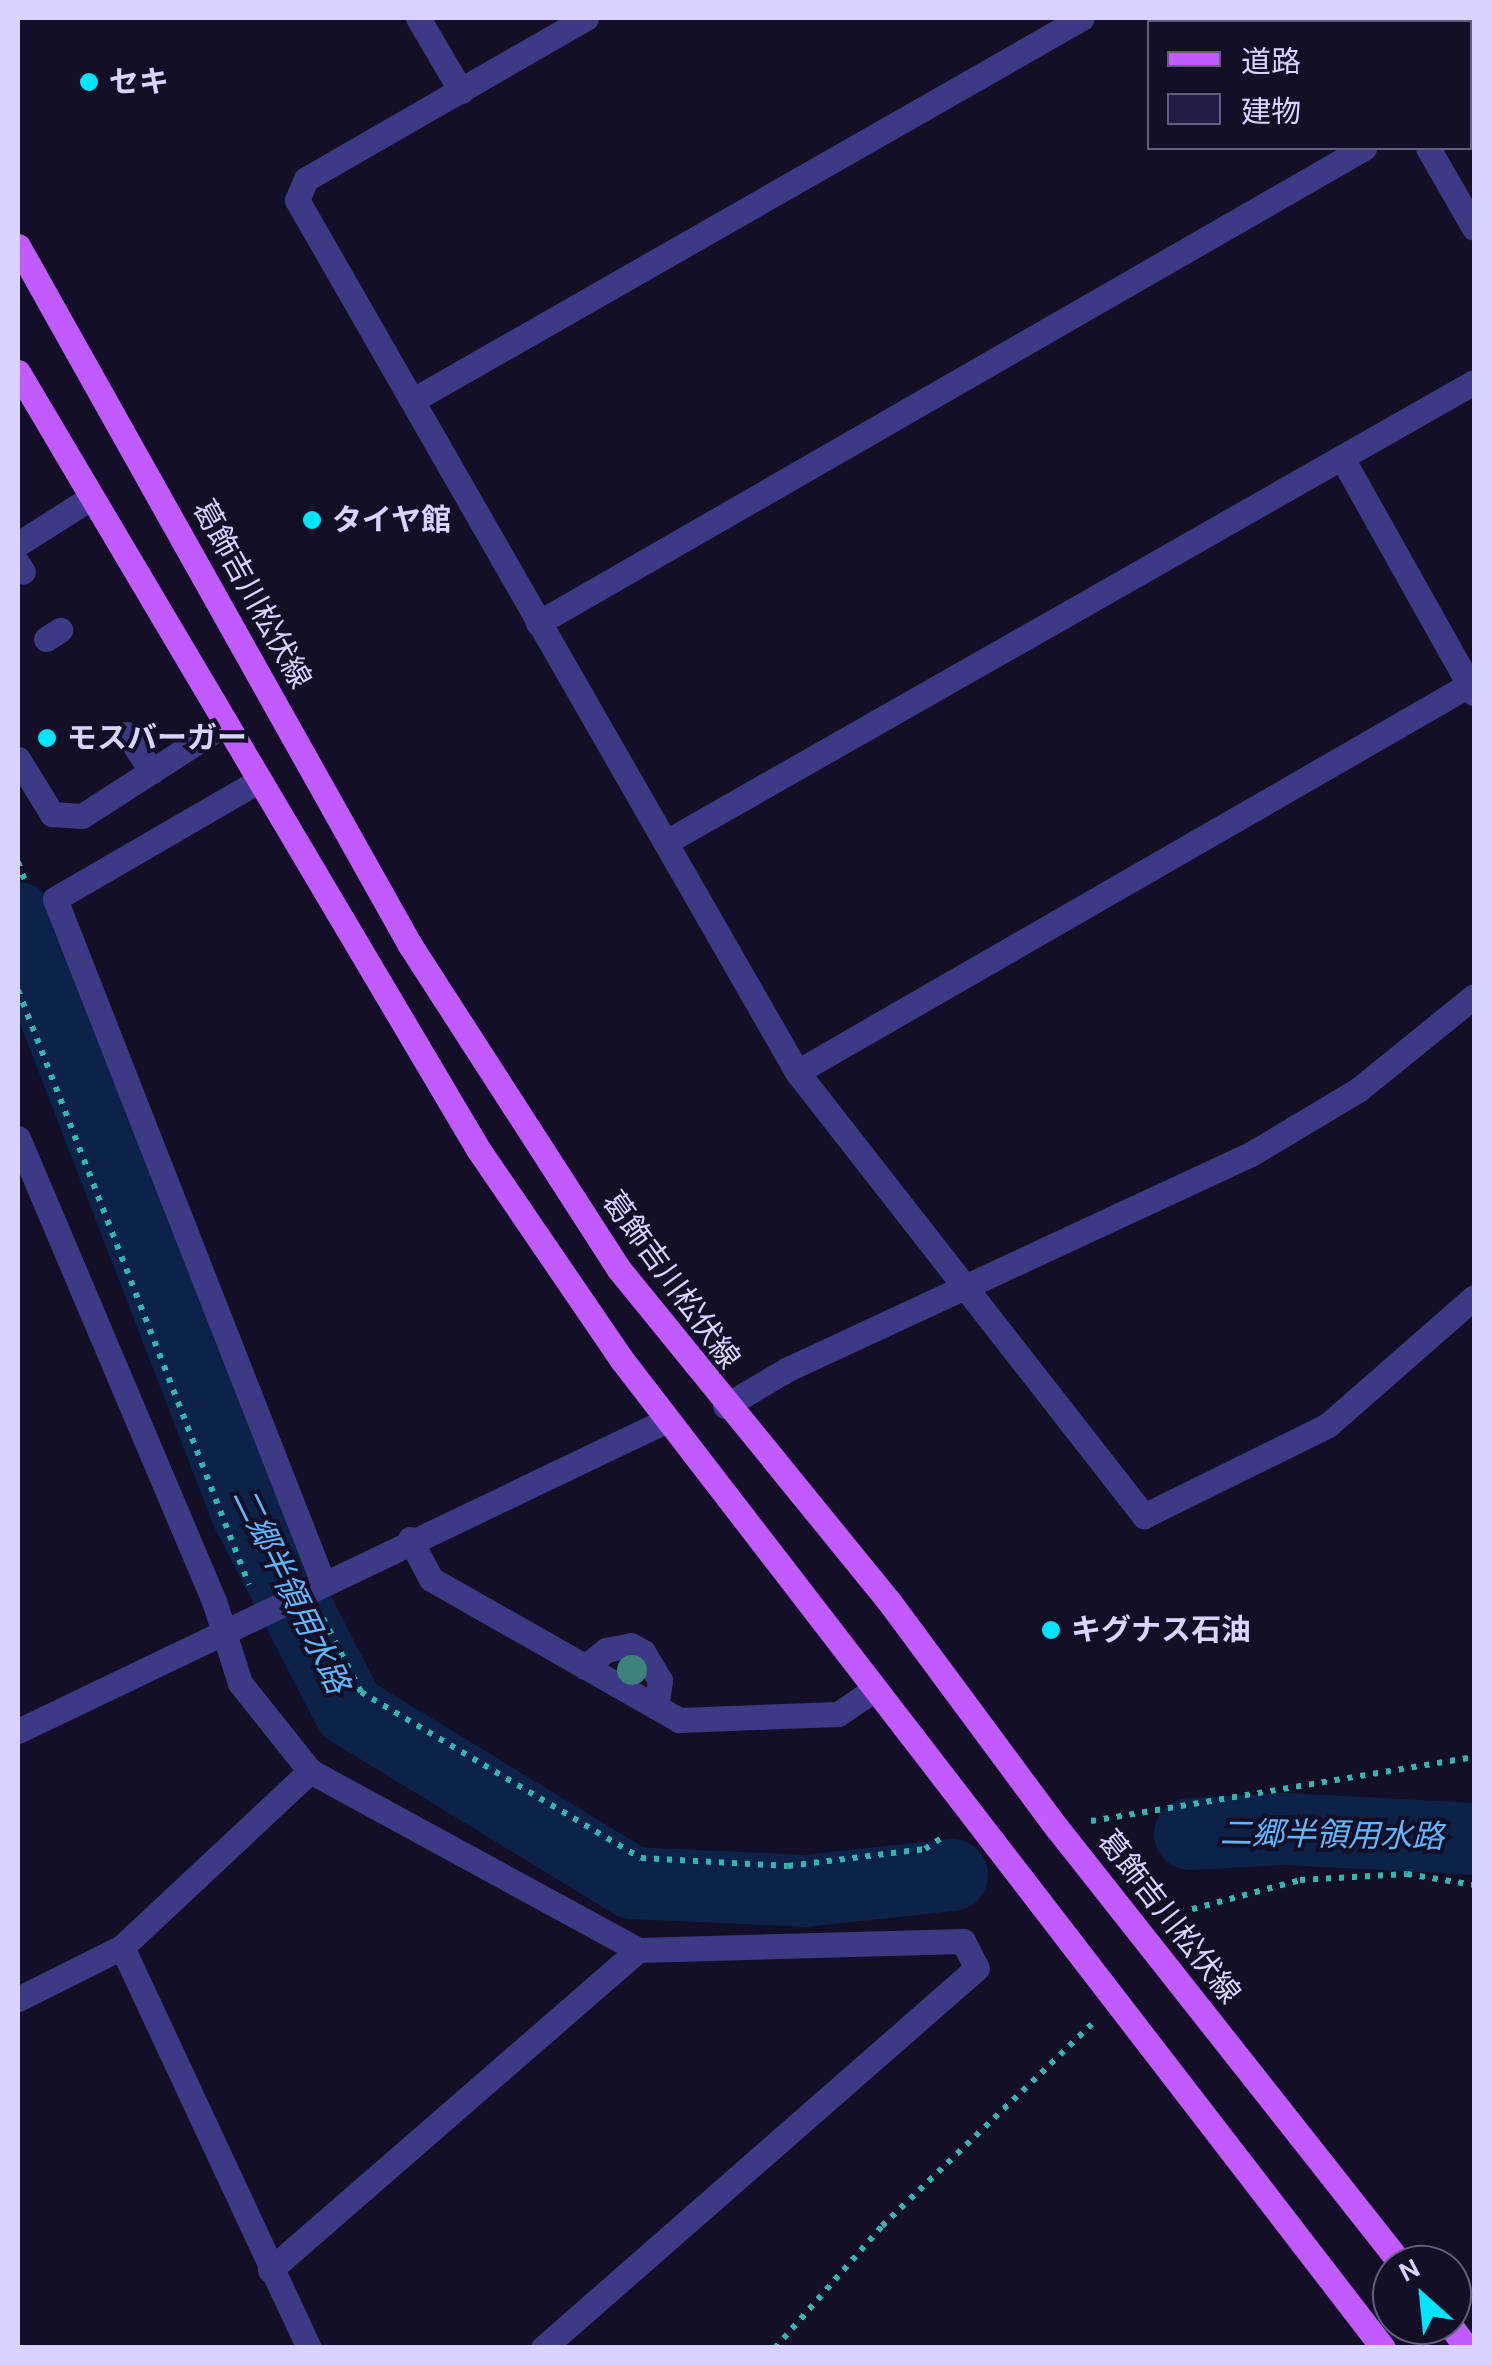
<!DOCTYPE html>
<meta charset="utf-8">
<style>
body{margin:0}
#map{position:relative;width:1492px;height:2365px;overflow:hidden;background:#130f26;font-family:Karla,"Noto Sans JP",sans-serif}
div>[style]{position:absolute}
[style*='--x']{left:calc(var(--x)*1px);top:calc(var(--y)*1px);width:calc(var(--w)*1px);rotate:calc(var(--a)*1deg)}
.river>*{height:72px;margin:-36px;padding:0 36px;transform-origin:36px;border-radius:36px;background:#0c2248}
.building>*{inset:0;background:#241b47}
.path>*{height:6px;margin-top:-3px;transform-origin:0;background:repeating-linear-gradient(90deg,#2fb8b0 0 5px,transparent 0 13px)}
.minor>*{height:25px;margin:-12.5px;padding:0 12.5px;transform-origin:12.5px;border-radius:12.5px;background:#3d3a85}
.major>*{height:25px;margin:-12.5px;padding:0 12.5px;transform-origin:12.5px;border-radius:12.5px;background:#c25bff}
.trees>*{width:30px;height:30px;margin:-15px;border-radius:50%;background:#3d827b}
.dots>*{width:28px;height:28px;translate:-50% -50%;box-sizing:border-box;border:5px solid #130f26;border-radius:50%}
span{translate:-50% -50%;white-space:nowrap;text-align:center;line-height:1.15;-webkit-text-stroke:8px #130f26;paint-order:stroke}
.poi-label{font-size:30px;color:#d9d4ff;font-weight:700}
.left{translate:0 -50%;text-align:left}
.street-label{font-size:30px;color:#d9d4ff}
.water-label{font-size:32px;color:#62b6ff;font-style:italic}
.frame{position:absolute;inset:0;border:20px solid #d9d4ff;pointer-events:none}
.legend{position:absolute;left:1147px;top:20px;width:325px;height:130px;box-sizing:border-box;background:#130f26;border:2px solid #625e7d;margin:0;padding:12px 18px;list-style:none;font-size:30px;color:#d9d4ff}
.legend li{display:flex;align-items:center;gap:20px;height:50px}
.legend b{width:50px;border:2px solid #625e7d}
.north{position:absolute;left:1372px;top:2245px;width:100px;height:100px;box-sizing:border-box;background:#130f26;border:2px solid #625e7d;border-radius:50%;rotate:333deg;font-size:28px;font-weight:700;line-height:40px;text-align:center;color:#d9d4ff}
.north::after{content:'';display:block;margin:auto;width:35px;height:45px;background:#00e5ff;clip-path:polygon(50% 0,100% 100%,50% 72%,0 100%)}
</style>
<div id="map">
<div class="river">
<i style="--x:18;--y:918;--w:637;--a:68.92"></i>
<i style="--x:247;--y:1512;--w:223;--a:62.7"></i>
<i style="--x:349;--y:1710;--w:332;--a:31.4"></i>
<i style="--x:632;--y:1883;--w:173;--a:2.6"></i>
<i style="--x:805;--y:1891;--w:148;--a:-6.2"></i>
<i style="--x:1190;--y:1834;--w:96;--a:-3"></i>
<i style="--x:1286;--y:1829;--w:188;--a:3"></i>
</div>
<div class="building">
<i style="clip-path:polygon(1474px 18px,1474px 95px,1470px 22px,1461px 22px)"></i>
</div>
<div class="path">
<i style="--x:18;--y:862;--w:23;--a:70"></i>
<i style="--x:18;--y:990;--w:638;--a:68.78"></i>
<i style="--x:323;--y:1618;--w:83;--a:62.8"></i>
<i style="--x:361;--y:1692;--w:326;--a:30.7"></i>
<i style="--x:641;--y:1858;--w:147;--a:3.1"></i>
<i style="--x:788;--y:1866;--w:138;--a:-7.1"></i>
<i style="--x:925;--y:1849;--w:22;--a:-34"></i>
<i style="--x:1091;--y:1821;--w:388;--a:-9.5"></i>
<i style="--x:1167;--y:1916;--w:138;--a:-15.1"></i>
<i style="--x:1300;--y:1880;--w:107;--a:-3.2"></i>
<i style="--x:1407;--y:1874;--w:68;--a:9.3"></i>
<i style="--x:775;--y:2348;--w:162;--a:-48.7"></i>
<i style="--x:882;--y:2226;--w:291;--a:-43.9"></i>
</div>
<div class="minor">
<i style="--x:418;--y:18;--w:85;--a:59.5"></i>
<i style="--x:586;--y:18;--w:323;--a:150.1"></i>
<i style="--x:306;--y:179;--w:23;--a:113"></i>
<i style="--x:297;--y:200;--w:1005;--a:60.17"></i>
<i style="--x:797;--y:1072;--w:564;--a:51.99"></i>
<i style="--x:1144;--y:1516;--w:205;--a:-26.3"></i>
<i style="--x:1328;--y:1425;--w:194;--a:-41.2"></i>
<i style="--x:1355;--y:18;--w:4;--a:63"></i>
<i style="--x:1428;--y:148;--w:92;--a:60.1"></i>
<i style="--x:413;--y:400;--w:770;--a:-29.73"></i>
<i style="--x:1342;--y:458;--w:270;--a:60.7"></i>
<i style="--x:18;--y:544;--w:84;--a:-32.4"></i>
<i style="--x:18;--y:564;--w:9;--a:58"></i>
<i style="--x:538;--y:623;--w:953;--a:-29.9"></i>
<i style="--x:46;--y:639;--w:17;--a:-33"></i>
<i style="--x:127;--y:734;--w:45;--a:56.7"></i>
<i style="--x:18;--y:759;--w:65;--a:58.3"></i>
<i style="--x:52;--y:814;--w:30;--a:4"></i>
<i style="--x:82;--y:816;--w:170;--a:-32.8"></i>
<i style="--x:260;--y:780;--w:237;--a:149.9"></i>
<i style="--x:55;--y:899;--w:731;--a:68.59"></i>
<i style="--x:666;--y:842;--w:930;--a:-29.65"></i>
<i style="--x:797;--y:1072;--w:775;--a:-29.94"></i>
<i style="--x:18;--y:1138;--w:503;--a:67.06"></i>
<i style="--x:214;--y:1601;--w:86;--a:72.4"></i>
<i style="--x:240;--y:1683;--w:112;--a:51.5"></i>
<i style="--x:310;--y:1771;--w:374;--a:28.6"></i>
<i style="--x:638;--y:1950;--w:325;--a:-1.6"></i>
<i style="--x:963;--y:1941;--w:30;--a:63"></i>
<i style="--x:977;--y:1968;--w:577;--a:138.8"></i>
<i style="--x:725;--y:1406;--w:73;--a:-30.4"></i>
<i style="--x:788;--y:1369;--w:510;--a:-24.91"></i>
<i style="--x:1251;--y:1154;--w:125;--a:-30.9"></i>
<i style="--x:1358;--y:1090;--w:149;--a:-39"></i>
<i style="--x:410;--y:1539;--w:45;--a:62.3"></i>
<i style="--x:431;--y:1579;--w:285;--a:29.6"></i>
<i style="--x:679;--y:1720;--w:159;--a:-2.2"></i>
<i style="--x:838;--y:1714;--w:40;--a:-34"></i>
<i style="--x:585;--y:1667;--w:27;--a:-39"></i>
<i style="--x:606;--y:1650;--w:25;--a:-11"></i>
<i style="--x:631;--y:1645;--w:14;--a:30"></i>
<i style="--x:643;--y:1652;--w:33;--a:59"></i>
<i style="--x:660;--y:1680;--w:27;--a:98"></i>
<i style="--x:18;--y:1731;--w:717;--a:-25.6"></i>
<i style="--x:122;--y:1947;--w:442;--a:65"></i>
<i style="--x:18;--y:1999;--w:116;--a:-26.6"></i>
<i style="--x:122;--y:1947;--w:258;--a:-43.1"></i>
<i style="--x:270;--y:2270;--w:488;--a:-41"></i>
</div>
<div class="major">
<i style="--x:18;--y:246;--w:801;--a:60.72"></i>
<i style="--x:410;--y:945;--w:384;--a:57.2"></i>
<i style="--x:618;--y:1268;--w:428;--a:50.9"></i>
<i style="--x:888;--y:1600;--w:284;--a:53.5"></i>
<i style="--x:1057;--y:1828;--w:557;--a:51.71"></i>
<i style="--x:18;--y:372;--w:903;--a:59.37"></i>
<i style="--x:478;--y:1149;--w:255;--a:55.7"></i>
<i style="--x:622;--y:1360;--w:1247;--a:52.39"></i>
<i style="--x:1450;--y:2325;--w:29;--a:54"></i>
</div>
<div class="trees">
<i style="left:632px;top:1670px"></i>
</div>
<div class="dots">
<i style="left:89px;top:82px;background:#00e5ff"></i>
<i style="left:312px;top:520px;background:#00e5ff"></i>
<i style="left:47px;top:738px;background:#00e5ff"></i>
<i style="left:1051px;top:1630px;background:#00e5ff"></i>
</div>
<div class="poi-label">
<span class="left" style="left:109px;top:82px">セキ</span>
<span class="left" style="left:332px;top:520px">タイヤ館</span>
<span class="left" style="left:67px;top:738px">モスバーガー</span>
<span class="left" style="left:1071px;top:1630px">キグナス石油</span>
</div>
<div class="street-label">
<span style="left:252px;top:594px;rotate:61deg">葛飾吉川松伏線</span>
<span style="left:671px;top:1280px;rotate:54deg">葛飾吉川松伏線</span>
<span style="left:1169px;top:1917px;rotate:52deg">葛飾吉川松伏線</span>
</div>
<div class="water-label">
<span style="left:290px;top:1591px;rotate:64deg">二郷半領用水路</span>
<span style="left:1332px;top:1836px;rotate:1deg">二郷半領用水路</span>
</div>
<div class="frame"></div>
<ul class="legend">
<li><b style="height:12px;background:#c25bff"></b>道路</li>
<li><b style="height:28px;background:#241b47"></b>建物</li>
</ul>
<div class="north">N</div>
</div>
